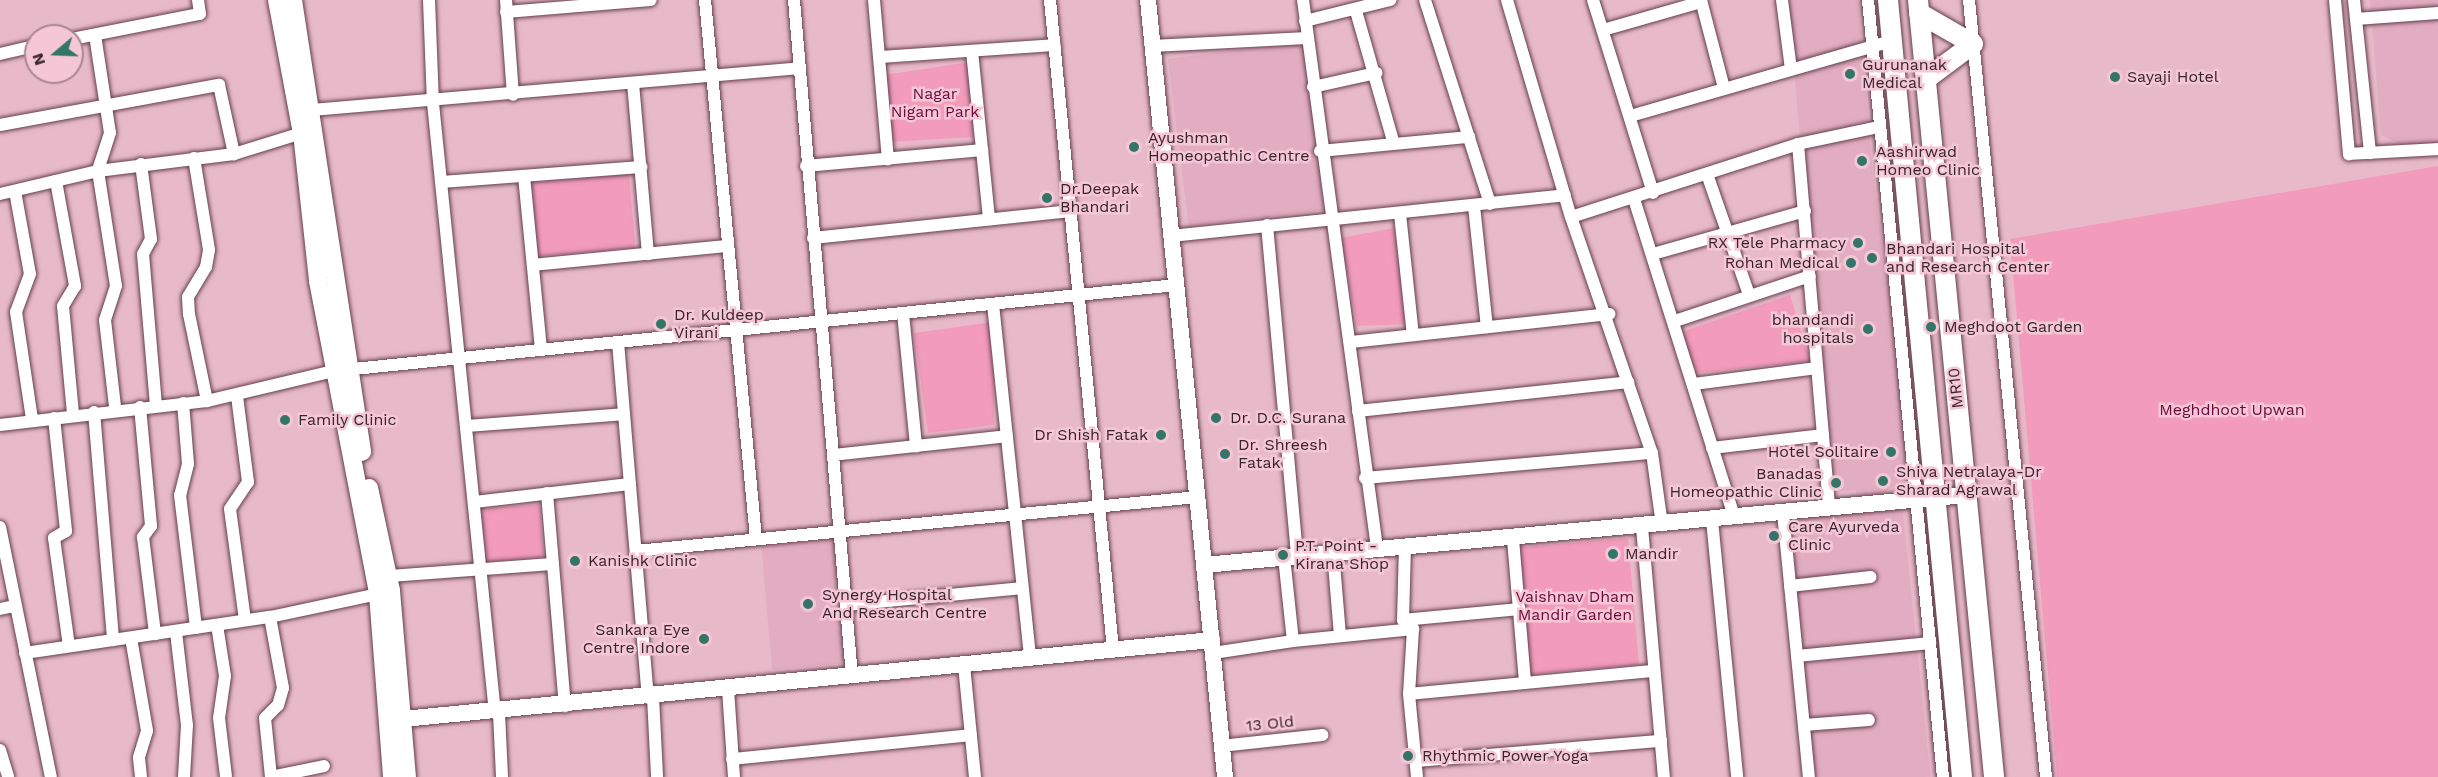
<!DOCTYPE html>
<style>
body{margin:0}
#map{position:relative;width:2438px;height:777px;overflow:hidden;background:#e8bac9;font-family:"Work Sans",sans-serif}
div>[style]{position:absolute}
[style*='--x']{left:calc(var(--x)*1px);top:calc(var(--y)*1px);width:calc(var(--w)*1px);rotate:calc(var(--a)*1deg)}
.built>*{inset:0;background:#e2adc0;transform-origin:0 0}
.green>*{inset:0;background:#f29bbb;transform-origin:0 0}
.roads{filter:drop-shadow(0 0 2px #653f4d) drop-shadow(0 0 2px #653f4d)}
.minor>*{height:12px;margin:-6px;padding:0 6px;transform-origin:6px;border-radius:6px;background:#fff}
.tertiary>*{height:16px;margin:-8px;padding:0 8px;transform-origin:8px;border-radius:8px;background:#fff}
.secondary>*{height:18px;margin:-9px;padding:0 9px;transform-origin:9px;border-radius:9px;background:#fff}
.primary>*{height:20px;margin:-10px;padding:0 10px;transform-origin:10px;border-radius:10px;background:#fff}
.dots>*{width:16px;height:16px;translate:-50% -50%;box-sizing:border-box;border:3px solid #f5c6d6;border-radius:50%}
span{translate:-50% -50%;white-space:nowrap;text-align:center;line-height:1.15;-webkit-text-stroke:5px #f5c6d6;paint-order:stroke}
.poi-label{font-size:16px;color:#36252b}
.left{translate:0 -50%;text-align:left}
.right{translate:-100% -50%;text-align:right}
.park-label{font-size:16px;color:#690c3c}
.street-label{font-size:16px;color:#36252b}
.north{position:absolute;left:24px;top:24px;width:60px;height:60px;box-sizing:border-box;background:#f5c6d6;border:2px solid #a98692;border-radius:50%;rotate:251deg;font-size:16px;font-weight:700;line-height:24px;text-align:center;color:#36252b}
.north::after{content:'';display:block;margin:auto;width:21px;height:27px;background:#337566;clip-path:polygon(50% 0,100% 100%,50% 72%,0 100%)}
</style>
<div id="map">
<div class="built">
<i style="clip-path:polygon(1788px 0,1858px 0,1873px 175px,1914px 477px,1857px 505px,1856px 490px,1831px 492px)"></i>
<i style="clip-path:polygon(2370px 0,2438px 0,2438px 146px,2406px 147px,2381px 135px)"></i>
<i style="left:1304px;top:42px;width:169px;height:137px;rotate:83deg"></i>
<i style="left:1902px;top:505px;width:273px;height:116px;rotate:84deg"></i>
<i style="left:844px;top:539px;width:124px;height:83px;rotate:85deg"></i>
</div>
<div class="green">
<i style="clip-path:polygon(970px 62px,973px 137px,890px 142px,884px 75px)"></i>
<i style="clip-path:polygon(2438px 166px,2438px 777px,2057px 777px,2010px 239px)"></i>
<i style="left:629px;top:174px;width:74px;height:98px;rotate:85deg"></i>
<i style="clip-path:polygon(1394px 228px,1407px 324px,1357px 326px,1341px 238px)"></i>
<i style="clip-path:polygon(1790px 295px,1810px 361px,1697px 373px,1681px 332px)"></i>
<i style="clip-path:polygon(993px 322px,994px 425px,928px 433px,914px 333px)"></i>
<i style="left:539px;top:504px;width:53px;height:58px;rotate:85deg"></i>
<i style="left:1628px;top:538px;width:127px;height:115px;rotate:85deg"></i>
</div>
<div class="roads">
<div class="minor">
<i style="--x:429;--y:0;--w:103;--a:87.8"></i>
<i style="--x:433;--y:103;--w:613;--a:84.2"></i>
<i style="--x:506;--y:0;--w:95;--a:85.8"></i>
<i style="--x:705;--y:0;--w:541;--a:84.59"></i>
<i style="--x:794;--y:0;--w:679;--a:85.1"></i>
<i style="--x:874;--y:0;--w:160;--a:85"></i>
<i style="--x:1050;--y:0;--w:653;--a:84.46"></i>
<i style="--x:1303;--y:0;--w:553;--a:82.31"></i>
<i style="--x:1425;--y:0;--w:214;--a:72.3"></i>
<i style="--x:1507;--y:0;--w:226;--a:73.6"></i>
<i style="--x:1571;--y:217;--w:250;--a:71.1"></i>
<i style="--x:1652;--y:453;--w:73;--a:82.1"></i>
<i style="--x:1593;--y:0;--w:202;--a:72.7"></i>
<i style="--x:1701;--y:0;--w:91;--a:75.4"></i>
<i style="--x:1782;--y:0;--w:70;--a:82.6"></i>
<i style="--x:1868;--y:0;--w:781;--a:84.49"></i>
<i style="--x:1969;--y:0;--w:781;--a:84.34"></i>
<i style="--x:2335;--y:0;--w:155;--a:84.8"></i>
<i style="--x:2349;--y:154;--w:89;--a:-3.2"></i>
<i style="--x:2354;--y:0;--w:154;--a:84"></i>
<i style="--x:1356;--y:11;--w:138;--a:74.1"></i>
<i style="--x:506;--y:12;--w:145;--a:-4.7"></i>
<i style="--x:2356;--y:19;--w:82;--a:-4.2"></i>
<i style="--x:1305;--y:21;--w:88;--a:-13.9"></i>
<i style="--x:1603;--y:30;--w:102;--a:-15.9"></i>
<i style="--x:95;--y:35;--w:99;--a:81.3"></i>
<i style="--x:110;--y:133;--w:40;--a:108"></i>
<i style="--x:98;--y:171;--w:116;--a:81.1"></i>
<i style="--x:116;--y:286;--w:36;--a:108"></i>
<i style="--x:105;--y:320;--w:88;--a:83.4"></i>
<i style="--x:72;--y:39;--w:130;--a:-11.1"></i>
<i style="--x:200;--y:14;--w:14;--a:-98"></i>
<i style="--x:1152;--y:46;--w:155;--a:-3"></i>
<i style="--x:972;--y:51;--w:169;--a:84.2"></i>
<i style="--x:0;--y:54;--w:37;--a:-13"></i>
<i style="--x:879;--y:57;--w:176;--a:-3.9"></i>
<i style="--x:633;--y:83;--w:172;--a:85"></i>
<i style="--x:1313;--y:87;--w:65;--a:-12.5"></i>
<i style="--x:312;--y:110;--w:487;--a:-4.9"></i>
<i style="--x:1630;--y:116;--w:272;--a:-16"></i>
<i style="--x:0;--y:125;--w:223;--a:-10.4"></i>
<i style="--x:219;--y:85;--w:71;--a:77.7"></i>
<i style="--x:1798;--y:144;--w:365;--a:85.1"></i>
<i style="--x:1320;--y:151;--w:150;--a:-5.4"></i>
<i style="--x:194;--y:158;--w:93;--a:80.7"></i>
<i style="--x:209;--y:250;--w:17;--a:100"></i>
<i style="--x:206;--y:267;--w:35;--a:121"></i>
<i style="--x:188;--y:297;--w:17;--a:87"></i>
<i style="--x:189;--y:314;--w:89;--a:78.3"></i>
<i style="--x:141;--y:164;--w:76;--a:82.4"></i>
<i style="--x:151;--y:239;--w:17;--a:118"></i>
<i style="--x:143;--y:254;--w:152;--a:85.1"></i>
<i style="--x:806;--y:166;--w:177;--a:-5.2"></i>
<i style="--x:524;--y:176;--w:175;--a:84.4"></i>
<i style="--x:1708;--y:177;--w:125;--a:70.8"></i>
<i style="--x:56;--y:181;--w:107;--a:79.7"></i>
<i style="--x:75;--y:286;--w:23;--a:121"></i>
<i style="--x:63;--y:306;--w:108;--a:84.7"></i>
<i style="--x:441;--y:182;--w:201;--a:-4.3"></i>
<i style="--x:15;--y:191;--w:84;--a:79.8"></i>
<i style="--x:30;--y:274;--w:40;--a:110.2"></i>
<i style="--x:16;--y:312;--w:108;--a:81.5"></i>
<i style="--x:0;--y:194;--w:101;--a:-13.2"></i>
<i style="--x:98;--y:171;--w:137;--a:-7.1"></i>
<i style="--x:234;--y:154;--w:71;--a:-17.2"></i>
<i style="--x:1634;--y:199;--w:332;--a:72.5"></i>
<i style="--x:1474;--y:206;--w:122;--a:83.9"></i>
<i style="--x:1400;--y:214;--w:122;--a:83.9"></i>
<i style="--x:1571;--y:217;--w:238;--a:-17.8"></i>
<i style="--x:1798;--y:144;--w:83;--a:-11.9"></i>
<i style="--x:1267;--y:225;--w:331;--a:84.8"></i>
<i style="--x:1171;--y:236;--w:396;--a:-5.9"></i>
<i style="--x:813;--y:238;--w:259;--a:-6"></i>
<i style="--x:1653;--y:254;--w:158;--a:-15.8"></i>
<i style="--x:533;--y:265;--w:196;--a:-5.6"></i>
<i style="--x:993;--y:304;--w:357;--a:84"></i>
<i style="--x:903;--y:313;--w:134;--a:84.4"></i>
<i style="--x:1675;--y:321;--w:142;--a:-18.4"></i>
<i style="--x:618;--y:342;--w:357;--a:85.2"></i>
<i style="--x:1351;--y:342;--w:260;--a:-6.2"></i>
<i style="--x:1694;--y:384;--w:124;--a:-7.4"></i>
<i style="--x:237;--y:396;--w:87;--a:82.7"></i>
<i style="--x:248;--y:482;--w:32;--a:124"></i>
<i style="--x:230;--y:509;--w:112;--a:82.3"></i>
<i style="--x:183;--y:403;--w:61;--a:85.3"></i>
<i style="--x:188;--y:464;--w:32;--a:104"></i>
<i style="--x:180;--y:495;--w:134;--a:83.1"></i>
<i style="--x:140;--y:407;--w:120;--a:84.7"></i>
<i style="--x:151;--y:526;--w:14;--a:126"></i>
<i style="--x:143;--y:537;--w:98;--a:82.9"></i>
<i style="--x:1358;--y:411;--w:272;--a:-6.1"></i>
<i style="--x:94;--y:412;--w:229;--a:85.2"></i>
<i style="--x:54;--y:418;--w:114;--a:83.9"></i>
<i style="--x:66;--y:531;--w:14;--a:150"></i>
<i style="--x:54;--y:538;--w:109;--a:82.1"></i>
<i style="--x:0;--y:425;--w:208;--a:-6.6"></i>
<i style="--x:207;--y:401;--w:130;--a:-13.3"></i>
<i style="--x:334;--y:371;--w:846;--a:-5.83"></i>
<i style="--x:466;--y:426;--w:158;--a:-4.3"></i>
<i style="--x:1712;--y:448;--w:112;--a:-6.7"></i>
<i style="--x:833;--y:455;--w:175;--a:-6.2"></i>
<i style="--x:1365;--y:478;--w:288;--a:-5"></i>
<i style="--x:547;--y:493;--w:214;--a:85.2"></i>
<i style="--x:474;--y:502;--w:157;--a:-6.6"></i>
<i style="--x:1783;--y:513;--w:265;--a:84.4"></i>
<i style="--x:1712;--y:520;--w:258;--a:84.4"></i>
<i style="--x:0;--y:527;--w:255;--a:78.5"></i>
<i style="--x:1642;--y:527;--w:251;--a:85"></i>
<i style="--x:1513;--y:539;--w:144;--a:85.2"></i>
<i style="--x:1405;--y:545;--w:75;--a:91.5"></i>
<i style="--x:1403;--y:620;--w:13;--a:42"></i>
<i style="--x:1413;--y:629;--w:65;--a:93.5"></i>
<i style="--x:1409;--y:694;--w:83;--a:84.5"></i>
<i style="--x:636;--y:551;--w:565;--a:-5.49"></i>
<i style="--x:1333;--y:552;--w:84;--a:85.2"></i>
<i style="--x:1284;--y:557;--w:84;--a:83.9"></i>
<i style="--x:1293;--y:641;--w:121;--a:-5.7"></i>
<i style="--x:389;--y:576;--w:164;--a:-4.2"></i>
<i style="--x:1790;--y:586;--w:81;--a:-6.4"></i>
<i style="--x:846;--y:605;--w:177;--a:-5.5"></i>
<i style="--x:0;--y:609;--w:14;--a:-12"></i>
<i style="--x:270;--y:617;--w:72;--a:79.6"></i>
<i style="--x:283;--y:688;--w:18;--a:106"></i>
<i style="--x:278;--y:705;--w:18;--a:135"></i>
<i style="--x:265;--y:718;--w:59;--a:84.2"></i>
<i style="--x:1403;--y:620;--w:117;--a:-5.4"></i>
<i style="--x:217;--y:625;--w:52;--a:81.1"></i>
<i style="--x:225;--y:676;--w:42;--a:98.1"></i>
<i style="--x:219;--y:718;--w:59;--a:83.2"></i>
<i style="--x:176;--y:632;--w:94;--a:83.3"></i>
<i style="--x:187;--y:725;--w:52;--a:93.3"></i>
<i style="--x:131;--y:638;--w:94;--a:80.2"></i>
<i style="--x:147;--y:731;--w:28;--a:107"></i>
<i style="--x:139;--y:758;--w:19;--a:84"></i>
<i style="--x:25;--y:653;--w:248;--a:-8.4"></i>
<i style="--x:270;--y:617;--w:110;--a:-12"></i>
<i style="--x:1213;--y:653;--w:81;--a:-8.5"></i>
<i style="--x:1797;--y:656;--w:134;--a:-5.6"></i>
<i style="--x:964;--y:665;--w:113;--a:84.4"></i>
<i style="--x:728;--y:689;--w:88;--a:86.1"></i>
<i style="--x:1409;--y:694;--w:246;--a:-5.4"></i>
<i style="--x:653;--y:697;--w:80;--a:87.1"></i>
<i style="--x:499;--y:713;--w:64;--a:87.3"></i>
<i style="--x:1804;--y:725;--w:65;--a:-4.4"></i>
<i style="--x:1221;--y:746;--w:102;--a:-6.2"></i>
<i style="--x:0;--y:750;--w:28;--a:73"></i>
<i style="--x:732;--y:759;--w:240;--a:-5.7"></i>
<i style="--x:1416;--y:761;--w:246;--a:-4.7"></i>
<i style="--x:271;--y:777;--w:54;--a:-11.7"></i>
</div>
<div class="tertiary">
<i style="--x:1148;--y:0;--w:781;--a:84.34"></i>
<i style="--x:1204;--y:565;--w:765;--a:-5.25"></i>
<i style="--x:403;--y:719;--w:813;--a:-5.58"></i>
</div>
<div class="secondary">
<i style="--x:277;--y:0;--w:135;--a:79.4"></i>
<i style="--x:302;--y:133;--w:149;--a:83.8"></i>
<i style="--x:318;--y:281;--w:319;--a:79.1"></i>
<i style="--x:378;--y:594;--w:184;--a:85.6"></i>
<i style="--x:293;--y:0;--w:457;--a:81.3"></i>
<i style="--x:369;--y:488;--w:105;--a:77.9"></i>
<i style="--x:391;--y:591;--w:187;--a:85.1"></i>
</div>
<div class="primary">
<i style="--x:1888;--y:0;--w:781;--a:84.56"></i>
<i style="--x:1918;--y:0;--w:781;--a:84.41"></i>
<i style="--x:1919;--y:13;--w:62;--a:29.9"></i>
<i style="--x:1973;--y:44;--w:59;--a:143.3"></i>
</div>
</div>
<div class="dots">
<i style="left:1850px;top:74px;background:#337566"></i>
<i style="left:2115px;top:77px;background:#337566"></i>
<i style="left:1134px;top:147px;background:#337566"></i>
<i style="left:1862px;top:161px;background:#337566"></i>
<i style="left:1047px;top:198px;background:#337566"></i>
<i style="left:1858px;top:243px;background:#337566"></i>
<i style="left:1872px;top:258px;background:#337566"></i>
<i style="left:1851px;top:263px;background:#337566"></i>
<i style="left:661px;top:324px;background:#337566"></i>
<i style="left:1931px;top:327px;background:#337566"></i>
<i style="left:1868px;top:329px;background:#337566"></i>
<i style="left:1216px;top:418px;background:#337566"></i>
<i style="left:285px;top:420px;background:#337566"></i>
<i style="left:1161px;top:435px;background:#337566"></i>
<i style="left:1891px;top:452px;background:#337566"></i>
<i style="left:1225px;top:454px;background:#337566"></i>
<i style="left:1883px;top:481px;background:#337566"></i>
<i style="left:1836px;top:483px;background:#337566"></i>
<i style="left:1774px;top:536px;background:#337566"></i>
<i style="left:1613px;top:554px;background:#337566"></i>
<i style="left:1283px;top:555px;background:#337566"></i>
<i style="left:575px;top:561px;background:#337566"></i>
<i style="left:808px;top:604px;background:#337566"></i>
<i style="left:704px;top:639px;background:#337566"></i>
<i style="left:1408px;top:756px;background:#337566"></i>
</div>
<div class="poi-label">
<span class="left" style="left:1862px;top:74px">Gurunanak<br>Medical</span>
<span class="left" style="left:2127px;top:77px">Sayaji Hotel</span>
<span class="left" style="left:1148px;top:147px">Ayushman<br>Homeopathic Centre</span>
<span class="left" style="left:1876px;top:161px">Aashirwad<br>Homeo Clinic</span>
<span class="left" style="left:1060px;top:198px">Dr.Deepak<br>Bhandari</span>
<span class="right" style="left:1846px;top:243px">RX Tele Pharmacy</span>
<span class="left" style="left:1886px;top:258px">Bhandari Hospital<br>and Research Center</span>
<span class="right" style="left:1839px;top:263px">Rohan Medical</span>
<span class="left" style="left:674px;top:324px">Dr. Kuldeep<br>Virani</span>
<span class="right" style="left:1854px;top:329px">bhandandi<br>hospitals</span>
<span class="left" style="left:1944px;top:327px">Meghdoot Garden</span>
<span class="left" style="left:1230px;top:418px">Dr. D.C. Surana</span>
<span class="left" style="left:298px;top:420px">Family Clinic</span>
<span class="right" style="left:1148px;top:435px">Dr Shish Fatak</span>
<span class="left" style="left:1238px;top:454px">Dr. Shreesh<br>Fatak</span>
<span class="right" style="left:1879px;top:452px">Hotel Solitaire</span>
<span class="left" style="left:1896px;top:481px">Shiva Netralaya-Dr<br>Sharad Agrawal</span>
<span class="right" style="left:1822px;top:483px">Banadas<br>Homeopathic Clinic</span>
<span class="left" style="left:1788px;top:536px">Care Ayurveda<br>Clinic</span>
<span class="left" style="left:1295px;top:555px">P.T. Point -<br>Kirana Shop</span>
<span class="left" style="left:1625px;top:554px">Mandir</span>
<span class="left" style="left:588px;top:561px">Kanishk Clinic</span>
<span class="left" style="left:822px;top:604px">Synergy Hospital<br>And Research Centre</span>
<span class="right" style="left:690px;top:639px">Sankara Eye<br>Centre Indore</span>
<span class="left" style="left:1422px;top:756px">Rhythmic Power Yoga</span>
</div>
<div class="park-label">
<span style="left:935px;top:103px">Nagar<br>Nigam Park</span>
<span style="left:2232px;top:410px">Meghdhoot Upwan</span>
<span style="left:1575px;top:606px">Vaishnav Dham<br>Mandir Garden</span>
</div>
<div class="street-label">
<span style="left:1956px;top:388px;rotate:-96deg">MR10</span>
<span style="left:1270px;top:724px;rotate:-6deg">13 Old</span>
</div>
<div class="north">N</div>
</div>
